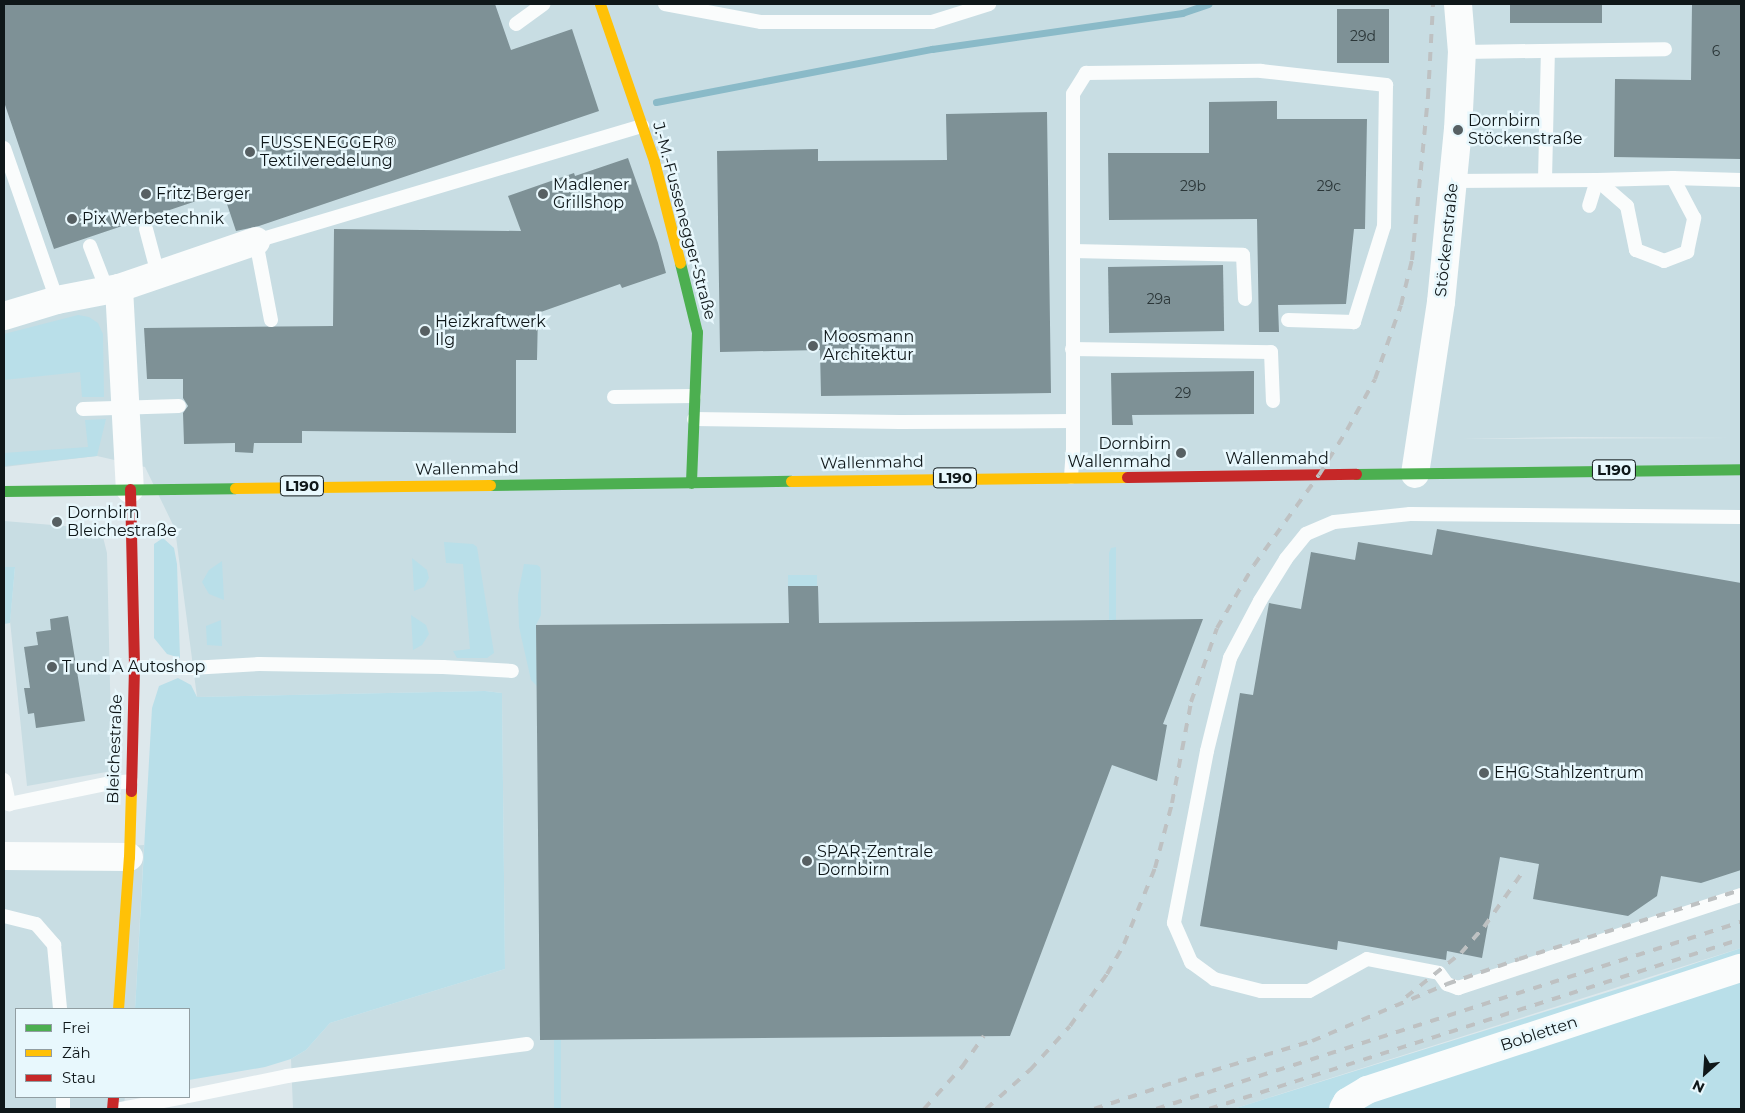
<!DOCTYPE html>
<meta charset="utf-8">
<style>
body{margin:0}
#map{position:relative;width:1745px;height:1113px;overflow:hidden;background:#dde8ec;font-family:Montserrat,sans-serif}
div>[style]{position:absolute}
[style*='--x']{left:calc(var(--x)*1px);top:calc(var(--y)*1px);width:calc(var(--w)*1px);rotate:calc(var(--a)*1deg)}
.built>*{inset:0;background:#c8dde3}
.green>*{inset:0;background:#b9dfe9;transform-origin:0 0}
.stream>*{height:7px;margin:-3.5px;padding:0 3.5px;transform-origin:3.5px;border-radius:3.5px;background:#8abac8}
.building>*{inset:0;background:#7e9196;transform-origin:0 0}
.lane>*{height:14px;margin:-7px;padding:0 7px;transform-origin:7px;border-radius:7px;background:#fafcfc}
.street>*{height:28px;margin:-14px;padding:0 14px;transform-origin:14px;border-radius:14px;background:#fafcfc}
.fast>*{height:11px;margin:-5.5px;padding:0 5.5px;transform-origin:5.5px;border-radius:5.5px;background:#4caf50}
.slow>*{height:11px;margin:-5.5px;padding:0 5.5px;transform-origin:5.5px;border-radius:5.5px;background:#ffc107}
.jam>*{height:11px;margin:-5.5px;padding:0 5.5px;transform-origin:5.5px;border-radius:5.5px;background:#c62828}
.rail>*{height:4px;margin-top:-2px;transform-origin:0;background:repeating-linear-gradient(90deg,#bec1c2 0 9px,transparent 0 18px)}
.dots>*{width:14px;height:14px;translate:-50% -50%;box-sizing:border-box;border:2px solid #e8f8fd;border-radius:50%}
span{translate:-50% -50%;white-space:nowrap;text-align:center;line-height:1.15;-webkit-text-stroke:5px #e8f8fd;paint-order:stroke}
.number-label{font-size:14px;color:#2b3638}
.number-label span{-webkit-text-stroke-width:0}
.shield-label span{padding:1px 4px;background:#e8f8fd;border:1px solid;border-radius:4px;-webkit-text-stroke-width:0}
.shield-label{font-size:15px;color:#0f1719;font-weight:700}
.poi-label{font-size:16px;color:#0f1719}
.left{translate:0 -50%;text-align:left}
.right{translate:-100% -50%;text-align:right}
.street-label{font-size:16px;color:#0f1719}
.frame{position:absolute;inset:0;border:5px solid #0f1719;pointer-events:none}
.legend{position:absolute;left:15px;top:1008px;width:175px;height:90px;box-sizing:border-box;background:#e8f8fd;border:1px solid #919ea2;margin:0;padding:6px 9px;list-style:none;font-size:15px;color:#0f1719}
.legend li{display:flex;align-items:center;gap:10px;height:25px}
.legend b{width:25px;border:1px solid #919ea2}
.north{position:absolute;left:1680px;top:1048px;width:50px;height:50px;-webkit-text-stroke:4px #e8f8fd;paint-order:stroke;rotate:206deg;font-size:14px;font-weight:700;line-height:20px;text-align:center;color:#0f1719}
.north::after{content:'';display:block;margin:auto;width:18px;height:22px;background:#0f1719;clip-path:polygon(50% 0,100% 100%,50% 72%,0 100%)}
</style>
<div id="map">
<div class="built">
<i style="clip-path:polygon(evenodd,4px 4px,1741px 4px,1741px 948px,1233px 1109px,293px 1109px,291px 1059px,306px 1050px,330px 1023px,505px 969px,502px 693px,485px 691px,197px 697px,175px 529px,145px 467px,97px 456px,4px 467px,4px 4px,1572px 437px,1732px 438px,1462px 439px,1572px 437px)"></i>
<i style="clip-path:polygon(4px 521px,101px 529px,107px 553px,112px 771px,27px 786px,10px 621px,15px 567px,4px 567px)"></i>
<i style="clip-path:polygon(144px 845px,135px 1009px,16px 1009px,16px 1097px,125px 1097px,123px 1109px,4px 1109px,4px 847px,113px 847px)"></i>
</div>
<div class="green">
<i style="clip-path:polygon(78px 315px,89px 317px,98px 323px,103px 334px,104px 397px,82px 397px,80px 372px,4px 380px,4px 334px)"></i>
<i style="clip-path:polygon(106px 419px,97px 456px,4px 466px,4px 453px,88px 447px,85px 420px)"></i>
<i style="clip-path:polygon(163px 538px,174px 548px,177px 564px,180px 658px,167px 654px,154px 638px,154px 544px)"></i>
<i style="clip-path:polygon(444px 542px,473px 544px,477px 547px,494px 653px,487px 658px,457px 658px,453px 651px,470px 649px,463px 564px,446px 563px)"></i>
<i style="clip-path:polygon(1116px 547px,1116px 620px,1109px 620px,1109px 553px,1111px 548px)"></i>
<i style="clip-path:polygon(412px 558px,427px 570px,429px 578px,424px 587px,414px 591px)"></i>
<i style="clip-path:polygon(222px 561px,224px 600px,209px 594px,202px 582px,209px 570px)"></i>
<i style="clip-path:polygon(524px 564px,537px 565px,540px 567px,541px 572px,541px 615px,536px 625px,537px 686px,531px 680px,519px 627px,518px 595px)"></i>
<i style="clip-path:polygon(4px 567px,15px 567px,10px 623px,4px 624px)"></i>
<i style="left:788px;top:575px;width:29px;height:11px"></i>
<i style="clip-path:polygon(411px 615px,426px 625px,429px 634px,422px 645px,413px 650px)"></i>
<i style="clip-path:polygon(221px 620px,222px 646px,207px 645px,206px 626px)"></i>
<i style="clip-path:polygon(178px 678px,191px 685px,197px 697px,485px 691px,502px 693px,505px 969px,330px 1023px,306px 1050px,291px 1059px,265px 1067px,189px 1080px,189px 1009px,135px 1009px,152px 708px,159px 686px)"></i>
<i style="clip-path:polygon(1741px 948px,1741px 1109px,1233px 1109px,1634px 984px)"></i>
<i style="left:554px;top:1040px;width:7px;height:69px"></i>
</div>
<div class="stream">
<i style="--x:656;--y:102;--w:281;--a:-10.9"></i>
<i style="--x:932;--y:49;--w:253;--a:-8.2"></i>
<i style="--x:1182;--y:13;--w:28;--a:-19"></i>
</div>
<div class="building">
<i style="clip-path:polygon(4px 4px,495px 4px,511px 50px,572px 29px,599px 111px,259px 226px,236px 231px,223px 192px,54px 249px,4px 102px)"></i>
<i style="left:1510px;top:4px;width:92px;height:19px"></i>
<i style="clip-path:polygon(1692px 4px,1741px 4px,1741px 159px,1614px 157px,1615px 79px,1691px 80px)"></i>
<i style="left:1337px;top:9px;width:52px;height:54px"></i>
<i style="clip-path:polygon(1277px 101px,1277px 119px,1367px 119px,1365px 229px,1354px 229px,1346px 304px,1278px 305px,1279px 332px,1259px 332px,1257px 219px,1109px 220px,1108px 153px,1209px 153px,1209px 102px)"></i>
<i style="clip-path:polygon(1047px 112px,1051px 393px,821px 396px,820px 350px,720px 352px,717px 151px,818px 149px,818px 161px,947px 160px,946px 114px)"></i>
<i style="clip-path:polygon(628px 158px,658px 243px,666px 273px,622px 288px,620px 284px,538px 313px,537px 360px,516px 360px,516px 433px,302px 431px,302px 443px,254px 443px,253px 453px,235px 452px,235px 443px,184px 444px,183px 413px,188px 406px,183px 398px,183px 379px,147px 379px,144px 328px,333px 326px,334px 229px,521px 231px,508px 196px,574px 173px,575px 176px)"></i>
<i style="left:1223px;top:265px;width:66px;height:115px;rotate:89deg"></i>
<i style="clip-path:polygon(1254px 371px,1254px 414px,1132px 415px,1133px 425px,1112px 425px,1111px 373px)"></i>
<i style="clip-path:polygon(1437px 529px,1741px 583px,1741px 870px,1701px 883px,1661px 876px,1657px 896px,1628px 916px,1533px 899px,1539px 864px,1500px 857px,1482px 958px,1447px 951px,1446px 960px,1338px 941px,1337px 950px,1200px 926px,1240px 693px,1253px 695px,1269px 603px,1301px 609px,1311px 552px,1355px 560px,1358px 542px,1432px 555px)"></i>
<i style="clip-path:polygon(788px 586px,818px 586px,819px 623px,1203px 619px,1163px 724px,1167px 725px,1157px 781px,1112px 765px,1010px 1036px,540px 1040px,536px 625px,789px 623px)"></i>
<i style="clip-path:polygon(68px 616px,85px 721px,36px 728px,34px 713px,28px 714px,24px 688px,30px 688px,24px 647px,38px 645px,36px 632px,51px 630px,50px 619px)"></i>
</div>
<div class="lane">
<i style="--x:665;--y:4;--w:98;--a:10.6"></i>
<i style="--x:761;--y:22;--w:171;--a:0"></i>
<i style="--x:932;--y:22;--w:60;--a:-17.5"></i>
<i style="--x:516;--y:24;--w:34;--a:-36"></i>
<i style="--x:1462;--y:52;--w:203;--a:-0.8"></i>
<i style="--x:4;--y:148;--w:161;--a:70.8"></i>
<i style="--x:1673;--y:178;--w:68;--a:1.7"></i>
<i style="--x:1545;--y:180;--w:129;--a:-88.7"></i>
<i style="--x:1453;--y:181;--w:144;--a:-0.4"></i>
<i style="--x:1597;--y:180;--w:40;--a:41"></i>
<i style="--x:1627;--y:206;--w:45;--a:78.4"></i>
<i style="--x:1636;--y:250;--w:30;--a:21"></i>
<i style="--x:1664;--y:261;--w:25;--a:-21"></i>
<i style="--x:1687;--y:252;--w:35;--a:-78"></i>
<i style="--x:1694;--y:218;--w:45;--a:-117.7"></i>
<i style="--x:1673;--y:178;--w:76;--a:178.5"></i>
<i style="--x:1597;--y:180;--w:27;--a:107"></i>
<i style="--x:146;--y:229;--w:47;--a:75.1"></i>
<i style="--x:90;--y:246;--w:47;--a:68.9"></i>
<i style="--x:1073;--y:251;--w:170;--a:1.3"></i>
<i style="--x:1243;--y:255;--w:44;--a:87.4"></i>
<i style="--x:271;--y:320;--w:80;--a:-100.8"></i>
<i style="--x:256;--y:241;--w:403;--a:-16.6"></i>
<i style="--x:1072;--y:349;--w:199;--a:0.9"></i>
<i style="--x:1271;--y:352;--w:49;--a:87.7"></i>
<i style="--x:614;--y:397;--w:80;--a:-0.7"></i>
<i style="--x:83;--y:409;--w:96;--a:-1.8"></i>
<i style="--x:694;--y:419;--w:206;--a:0.8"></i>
<i style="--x:900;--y:422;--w:172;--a:-0.3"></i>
<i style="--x:1071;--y:477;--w:26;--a:-86"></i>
<i style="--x:1073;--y:451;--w:357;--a:-90"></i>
<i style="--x:1073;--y:94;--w:25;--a:-58"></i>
<i style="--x:1086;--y:73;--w:175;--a:-0.7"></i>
<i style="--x:1261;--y:71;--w:126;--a:6.4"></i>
<i style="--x:1386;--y:85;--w:141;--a:90.8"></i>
<i style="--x:1384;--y:226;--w:101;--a:107.4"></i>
<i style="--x:1354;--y:322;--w:66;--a:-178.3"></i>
<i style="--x:1741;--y:517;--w:331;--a:-179.5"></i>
<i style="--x:1410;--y:514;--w:76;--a:174"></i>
<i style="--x:1334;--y:522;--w:30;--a:157"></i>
<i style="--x:1306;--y:534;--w:32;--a:129"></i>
<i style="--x:1286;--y:559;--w:49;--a:121.8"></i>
<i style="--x:1260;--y:601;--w:64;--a:117.8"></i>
<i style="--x:1230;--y:658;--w:96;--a:103.9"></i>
<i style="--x:1207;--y:751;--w:175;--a:100.9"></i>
<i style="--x:1174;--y:923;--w:43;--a:66.4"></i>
<i style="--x:1191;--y:962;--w:29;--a:36"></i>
<i style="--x:1214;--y:979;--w:49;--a:14.3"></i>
<i style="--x:1261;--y:991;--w:48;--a:0"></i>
<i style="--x:1309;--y:991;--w:66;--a:-28.9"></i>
<i style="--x:1367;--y:959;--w:73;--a:11"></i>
<i style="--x:1439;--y:973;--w:14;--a:54"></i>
<i style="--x:1447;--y:984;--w:12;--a:20"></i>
<i style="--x:1458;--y:988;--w:298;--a:-18.2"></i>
<i style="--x:134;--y:667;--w:57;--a:1"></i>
<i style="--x:191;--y:668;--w:68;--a:-3.4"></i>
<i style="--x:259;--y:664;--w:184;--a:0.9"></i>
<i style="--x:443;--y:667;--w:69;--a:3.3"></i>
<i style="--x:4;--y:780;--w:25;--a:78"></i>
<i style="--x:9;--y:804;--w:103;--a:-11.7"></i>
<i style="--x:110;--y:783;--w:21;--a:-5"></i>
<i style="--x:4;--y:916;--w:33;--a:14"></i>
<i style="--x:36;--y:924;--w:28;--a:49"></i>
<i style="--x:54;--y:945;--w:64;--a:84.6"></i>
<i style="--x:189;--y:1096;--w:100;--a:-11.5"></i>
<i style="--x:287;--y:1076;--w:242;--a:-7.6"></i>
<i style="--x:63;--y:1109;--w:12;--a:-90"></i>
<i style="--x:121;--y:1109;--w:64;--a:-10.8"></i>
</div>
<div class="street">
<i style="--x:119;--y:288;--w:201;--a:86.9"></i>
<i style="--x:4;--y:316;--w:55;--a:-16.8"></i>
<i style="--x:57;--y:300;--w:63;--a:-11"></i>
<i style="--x:119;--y:288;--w:145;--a:-18.9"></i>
<i style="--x:1415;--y:474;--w:174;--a:-81.4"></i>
<i style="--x:1441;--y:302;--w:173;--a:-84.4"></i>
<i style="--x:1458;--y:130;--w:78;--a:-87.1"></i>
<i style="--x:1462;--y:52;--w:48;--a:-94.8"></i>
<i style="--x:4;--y:856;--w:125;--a:0.5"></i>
<i style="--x:1343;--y:1109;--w:8;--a:-60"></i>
<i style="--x:1347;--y:1102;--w:23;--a:-31"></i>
<i style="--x:1367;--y:1090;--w:393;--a:-18.1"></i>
</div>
<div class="fast">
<i style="--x:680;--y:263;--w:71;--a:76.2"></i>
<i style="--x:697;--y:332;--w:151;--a:92.3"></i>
<i style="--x:1356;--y:474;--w:385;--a:-0.7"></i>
<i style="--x:490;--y:485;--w:301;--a:-0.8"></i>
<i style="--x:4;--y:491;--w:231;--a:-0.7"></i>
</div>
<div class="slow">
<i style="--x:600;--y:4;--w:166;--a:71"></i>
<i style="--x:654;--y:161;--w:105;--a:75.7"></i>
<i style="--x:791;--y:481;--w:336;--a:-0.7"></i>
<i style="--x:235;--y:488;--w:255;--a:-0.7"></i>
<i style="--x:118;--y:1009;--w:152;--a:-85.9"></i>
<i style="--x:129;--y:857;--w:66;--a:-88.3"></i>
</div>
<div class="jam">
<i style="--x:1127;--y:477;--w:229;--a:-0.8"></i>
<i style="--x:130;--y:489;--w:178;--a:88.7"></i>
<i style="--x:134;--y:667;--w:124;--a:91.4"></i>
<i style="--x:112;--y:1109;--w:12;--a:-85"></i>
</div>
<div class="rail">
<i style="--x:1406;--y:997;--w:70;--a:-38.7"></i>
<i style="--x:1461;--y:953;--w:35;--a:-49"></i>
<i style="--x:1484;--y:927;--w:70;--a:-54.9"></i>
<i style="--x:924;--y:1109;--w:57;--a:-47.9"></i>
<i style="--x:962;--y:1067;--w:38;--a:-55"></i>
<i style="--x:986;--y:1109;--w:59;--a:-41.6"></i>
<i style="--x:1030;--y:1070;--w:59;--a:-47.7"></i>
<i style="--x:1070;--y:1026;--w:64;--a:-54.6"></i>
<i style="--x:1107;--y:974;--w:34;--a:-60"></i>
<i style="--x:1124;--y:944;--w:82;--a:-67.8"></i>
<i style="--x:1155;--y:868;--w:67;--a:-75.3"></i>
<i style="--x:1172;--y:803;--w:103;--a:-79.3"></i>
<i style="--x:1191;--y:702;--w:78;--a:-70.6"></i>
<i style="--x:1217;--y:628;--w:73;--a:-59.6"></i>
<i style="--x:1254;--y:565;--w:111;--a:-54.2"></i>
<i style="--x:1319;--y:475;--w:53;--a:-58.1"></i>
<i style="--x:1347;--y:430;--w:58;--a:-61.2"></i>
<i style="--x:1375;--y:379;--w:78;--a:-70.6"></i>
<i style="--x:1401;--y:305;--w:46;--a:-76.3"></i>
<i style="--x:1412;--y:260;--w:164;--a:-84.4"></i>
<i style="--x:1428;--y:97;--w:93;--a:-86.9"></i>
<i style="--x:1094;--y:1109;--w:89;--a:-18.4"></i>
<i style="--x:1178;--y:1081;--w:140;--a:-16.6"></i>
<i style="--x:1312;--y:1041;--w:147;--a:-22.9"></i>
<i style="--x:1447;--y:984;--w:76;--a:-19.1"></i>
<i style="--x:1519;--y:959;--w:232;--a:-17.3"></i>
<i style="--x:1156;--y:1109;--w:614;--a:-17.73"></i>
<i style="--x:1209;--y:1109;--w:559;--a:-17.72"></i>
</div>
<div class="dots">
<i style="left:1458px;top:130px;background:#576063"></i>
<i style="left:250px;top:152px;background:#576063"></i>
<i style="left:146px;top:194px;background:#576063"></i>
<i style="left:543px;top:194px;background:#576063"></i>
<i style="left:72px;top:219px;background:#576063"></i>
<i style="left:425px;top:331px;background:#576063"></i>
<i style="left:813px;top:346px;background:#576063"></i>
<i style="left:1181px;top:453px;background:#576063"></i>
<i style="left:57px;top:522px;background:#576063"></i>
<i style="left:52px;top:667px;background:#576063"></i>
<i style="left:1484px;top:773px;background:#576063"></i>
<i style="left:807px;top:861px;background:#576063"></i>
</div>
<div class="number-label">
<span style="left:1363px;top:36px">29d</span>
<span style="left:1716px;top:51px">6</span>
<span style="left:1193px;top:186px">29b</span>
<span style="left:1329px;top:186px">29c</span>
<span style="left:1159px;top:299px">29a</span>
<span style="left:1183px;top:393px">29</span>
</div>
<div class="shield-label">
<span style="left:1614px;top:470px">L190</span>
<span style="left:955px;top:478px">L190</span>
<span style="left:302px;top:486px">L190</span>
</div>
<div class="poi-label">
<span class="left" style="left:1468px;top:130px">Dornbirn<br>Stöckenstraße</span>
<span class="left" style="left:260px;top:152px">FUSSENEGGER®<br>Textilveredelung</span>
<span class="left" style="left:553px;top:194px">Madlener<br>Grillshop</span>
<span class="left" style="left:156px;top:194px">Fritz Berger</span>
<span class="left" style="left:82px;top:219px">Pix Werbetechnik</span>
<span class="left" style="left:435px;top:331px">Heizkraftwerk<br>Ilg</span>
<span class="left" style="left:823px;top:346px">Moosmann<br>Architektur</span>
<span class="right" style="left:1171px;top:453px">Dornbirn<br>Wallenmahd</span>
<span class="left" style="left:67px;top:522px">Dornbirn<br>Bleichestraße</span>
<span class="left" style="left:62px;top:667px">T und A Autoshop</span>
<span class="left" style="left:1494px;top:773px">EHG Stahlzentrum</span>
<span class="left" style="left:817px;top:861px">SPAR-Zentrale<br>Dornbirn</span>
</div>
<div class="street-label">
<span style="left:684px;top:221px;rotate:75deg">J.-M.-Fussenegger-Straße</span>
<span style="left:1447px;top:240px;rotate:-84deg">Stöckenstraße</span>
<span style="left:1277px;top:459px">Wallenmahd</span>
<span style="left:872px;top:463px;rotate:-1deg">Wallenmahd</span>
<span style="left:467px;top:469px;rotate:-1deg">Wallenmahd</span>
<span style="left:115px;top:749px;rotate:-88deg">Bleichestraße</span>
<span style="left:1539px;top:1034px;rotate:-18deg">Bobletten</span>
</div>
<div class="frame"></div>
<ul class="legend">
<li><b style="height:6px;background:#4caf50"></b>Frei</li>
<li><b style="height:6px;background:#ffc107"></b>Zäh</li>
<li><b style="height:6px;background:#c62828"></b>Stau</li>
</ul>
<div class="north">N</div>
</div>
